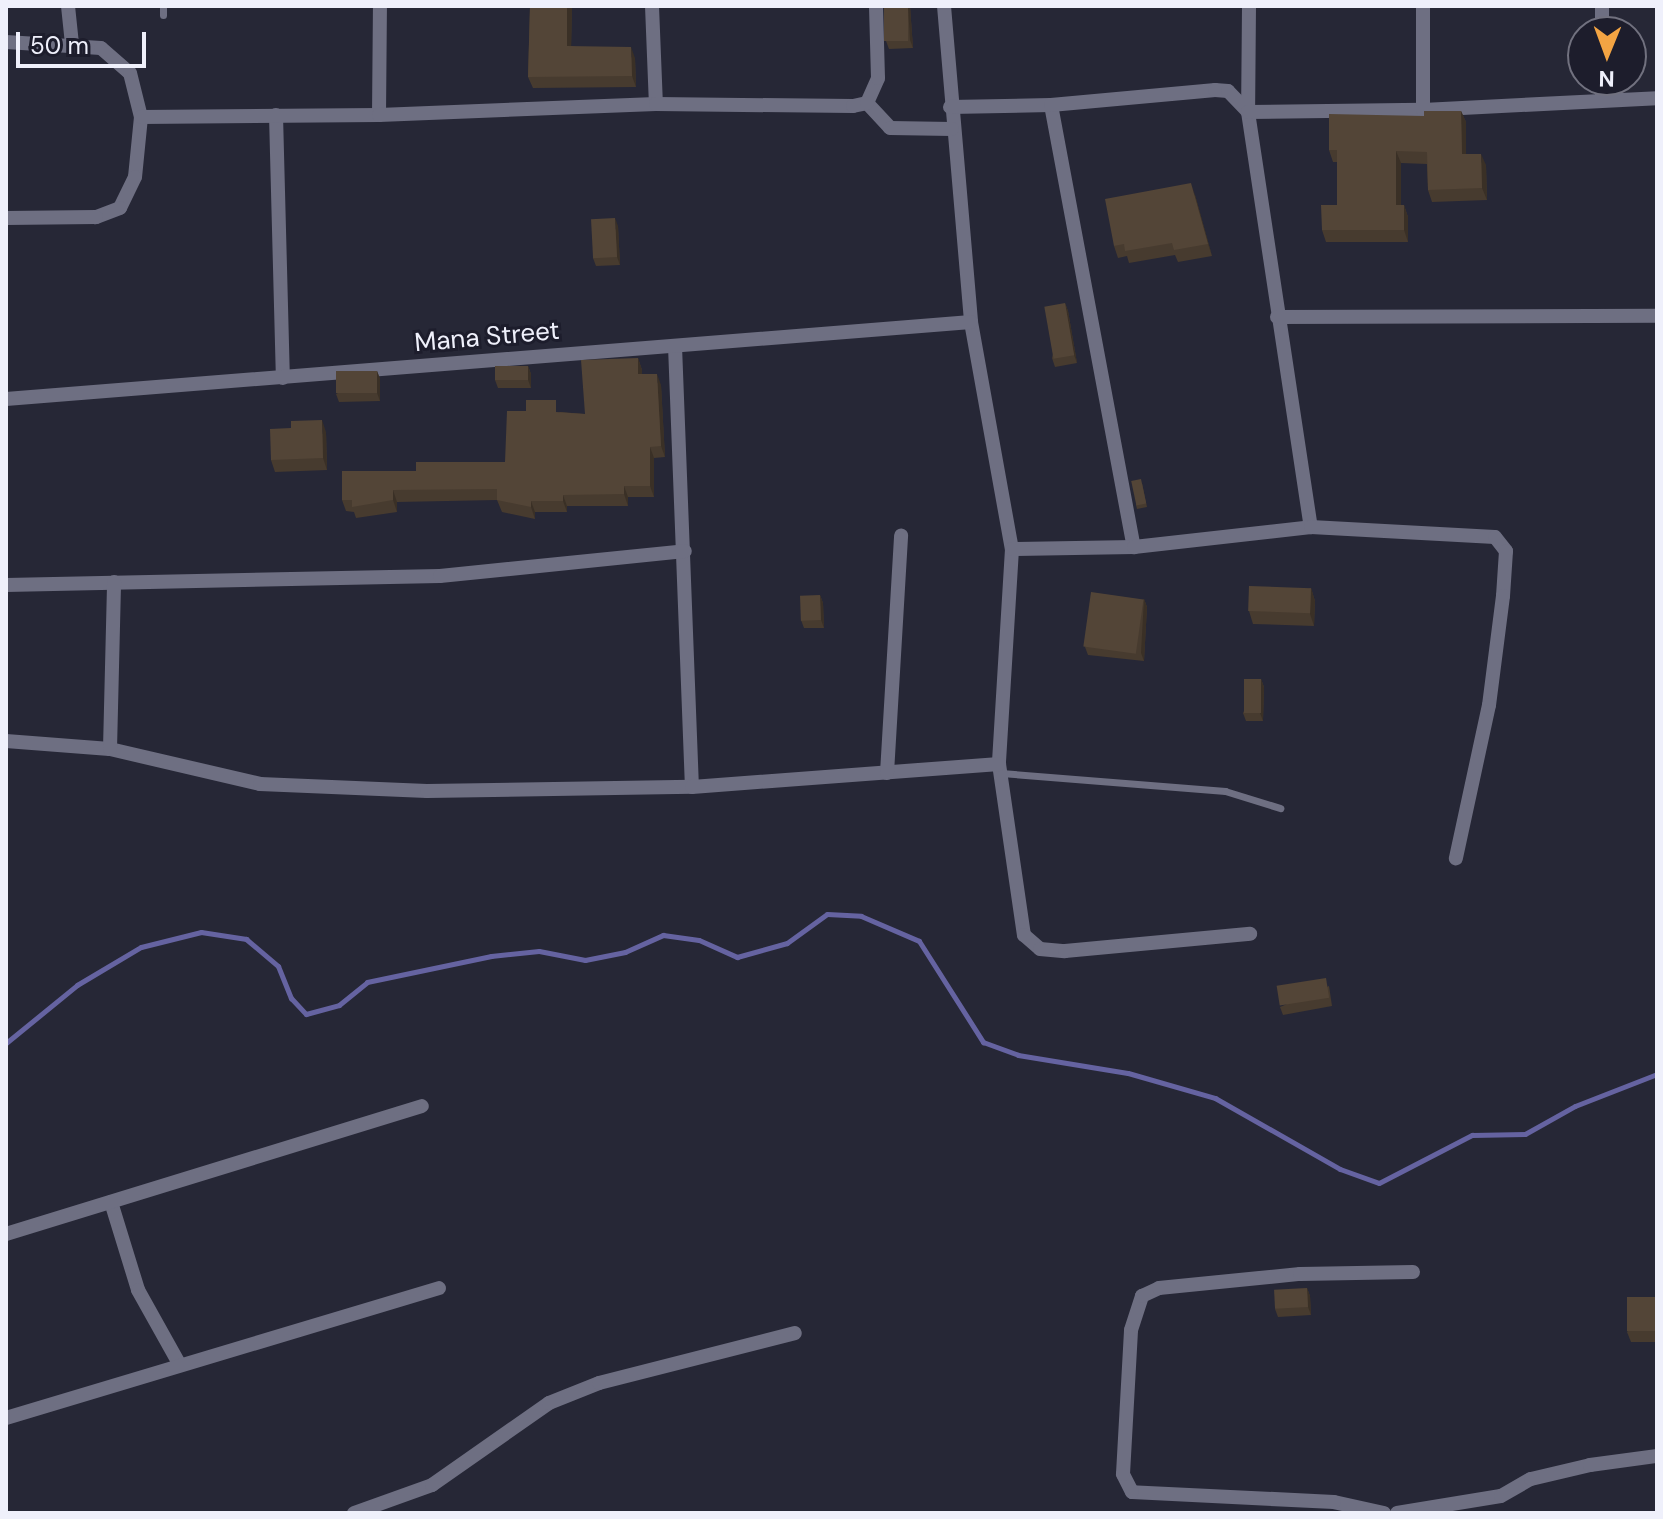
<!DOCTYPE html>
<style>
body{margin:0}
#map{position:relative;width:1663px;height:1519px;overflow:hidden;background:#262736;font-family:"DM Sans",sans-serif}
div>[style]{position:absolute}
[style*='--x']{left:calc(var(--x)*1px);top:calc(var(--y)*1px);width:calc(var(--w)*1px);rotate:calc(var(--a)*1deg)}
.stream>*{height:5px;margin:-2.5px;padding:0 2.5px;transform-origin:2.5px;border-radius:2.5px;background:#6563a1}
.service>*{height:7px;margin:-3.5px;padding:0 3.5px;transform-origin:3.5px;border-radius:3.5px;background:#6e6f82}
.minor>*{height:14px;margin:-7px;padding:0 7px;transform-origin:7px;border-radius:7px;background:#6e6f82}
.wall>*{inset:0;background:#473b2f}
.shaded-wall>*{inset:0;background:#3a3026}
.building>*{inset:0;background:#534537;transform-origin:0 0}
span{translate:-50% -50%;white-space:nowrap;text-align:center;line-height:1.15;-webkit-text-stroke:6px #1d1d2c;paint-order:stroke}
.street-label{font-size:26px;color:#eff0fb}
.frame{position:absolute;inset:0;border:8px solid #eff0fb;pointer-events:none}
.north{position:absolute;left:1567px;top:16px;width:80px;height:80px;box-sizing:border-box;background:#1d1d2c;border:2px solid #71717f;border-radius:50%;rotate:181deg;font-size:22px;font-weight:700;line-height:32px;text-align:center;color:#eff0fb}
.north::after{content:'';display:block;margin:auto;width:28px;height:36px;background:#f3a443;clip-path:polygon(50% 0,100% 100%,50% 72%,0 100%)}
.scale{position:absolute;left:16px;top:32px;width:130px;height:36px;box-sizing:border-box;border:4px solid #eff0fb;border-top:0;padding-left:10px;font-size:24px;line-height:28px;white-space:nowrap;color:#eff0fb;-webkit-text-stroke:6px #1d1d2c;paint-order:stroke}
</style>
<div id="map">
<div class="stream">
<i style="--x:6;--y:1043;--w:92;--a:-39.2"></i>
<i style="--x:77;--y:985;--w:74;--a:-30.7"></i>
<i style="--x:141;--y:947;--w:62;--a:-14"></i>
<i style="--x:201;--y:932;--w:46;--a:8.8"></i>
<i style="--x:246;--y:939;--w:42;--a:40.2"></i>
<i style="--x:278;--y:966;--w:35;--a:68"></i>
<i style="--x:291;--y:998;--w:22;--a:47"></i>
<i style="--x:306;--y:1014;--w:34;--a:-15"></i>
<i style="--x:339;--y:1005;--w:36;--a:-39"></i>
<i style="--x:367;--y:982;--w:127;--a:-11.8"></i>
<i style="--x:491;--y:956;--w:48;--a:-5.9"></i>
<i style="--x:539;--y:951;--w:47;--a:11.1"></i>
<i style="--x:585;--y:960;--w:41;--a:-11.3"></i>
<i style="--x:625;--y:952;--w:42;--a:-24.1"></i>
<i style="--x:663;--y:935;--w:36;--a:8"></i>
<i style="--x:699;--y:940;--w:42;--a:24.1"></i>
<i style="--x:737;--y:957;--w:52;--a:-15.6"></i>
<i style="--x:787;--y:943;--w:49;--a:-35.9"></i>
<i style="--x:827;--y:914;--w:34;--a:3"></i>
<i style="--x:861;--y:916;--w:63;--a:23.3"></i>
<i style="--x:919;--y:941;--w:120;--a:57.6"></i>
<i style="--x:983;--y:1042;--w:37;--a:20"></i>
<i style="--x:1018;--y:1055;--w:111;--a:9.3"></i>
<i style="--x:1128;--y:1073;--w:91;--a:16"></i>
<i style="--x:1215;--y:1098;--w:144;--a:29.6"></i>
<i style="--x:1340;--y:1169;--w:41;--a:19.7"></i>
<i style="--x:1379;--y:1183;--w:105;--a:-27.3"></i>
<i style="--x:1472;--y:1135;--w:53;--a:-1.1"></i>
<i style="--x:1525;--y:1134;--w:57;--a:-29.2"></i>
<i style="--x:1575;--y:1106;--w:88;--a:-21.3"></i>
</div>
<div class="service">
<i style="--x:163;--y:6;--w:9;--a:90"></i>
<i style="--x:1001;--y:773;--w:225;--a:4.6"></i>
<i style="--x:1225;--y:791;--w:58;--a:17.2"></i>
</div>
<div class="minor">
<i style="--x:68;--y:6;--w:36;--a:84"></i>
<i style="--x:652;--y:6;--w:98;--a:87.7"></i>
<i style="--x:944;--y:6;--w:317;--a:85.1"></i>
<i style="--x:971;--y:322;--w:231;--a:79.8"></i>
<i style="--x:1012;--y:549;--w:215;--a:93.5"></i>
<i style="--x:999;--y:764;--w:173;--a:81.7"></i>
<i style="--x:1024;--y:935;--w:21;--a:41"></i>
<i style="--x:1040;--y:949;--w:25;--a:5"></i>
<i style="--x:1065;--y:951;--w:186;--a:-5.3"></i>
<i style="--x:1249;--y:6;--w:106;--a:90.5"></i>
<i style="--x:1248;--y:112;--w:420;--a:81.4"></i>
<i style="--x:1602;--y:32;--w:26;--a:-90"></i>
<i style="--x:6;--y:42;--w:95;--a:3.6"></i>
<i style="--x:101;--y:48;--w:38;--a:41"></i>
<i style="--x:130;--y:73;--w:45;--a:76"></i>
<i style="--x:141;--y:117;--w:60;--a:95.7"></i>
<i style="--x:135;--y:177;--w:34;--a:116"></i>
<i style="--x:120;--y:208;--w:26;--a:159"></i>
<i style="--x:96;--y:217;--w:90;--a:179.4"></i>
<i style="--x:1602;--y:100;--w:20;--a:-90"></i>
<i style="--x:867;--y:103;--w:34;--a:47"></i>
<i style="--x:890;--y:128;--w:62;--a:0.9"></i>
<i style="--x:1051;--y:105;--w:450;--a:79.4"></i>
<i style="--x:950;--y:107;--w:101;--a:-1.1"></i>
<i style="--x:1051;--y:105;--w:165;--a:-5.2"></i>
<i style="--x:1215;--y:90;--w:13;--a:4"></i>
<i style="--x:1228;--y:91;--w:29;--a:46"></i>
<i style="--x:1248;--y:112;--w:175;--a:-0.7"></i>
<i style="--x:1423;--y:110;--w:234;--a:-2.9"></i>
<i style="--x:1423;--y:110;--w:104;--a:-90"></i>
<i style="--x:276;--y:115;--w:263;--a:88.5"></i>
<i style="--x:379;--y:115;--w:109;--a:-89.5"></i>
<i style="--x:141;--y:117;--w:238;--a:-0.5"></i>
<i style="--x:379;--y:115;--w:277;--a:-2.3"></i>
<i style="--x:656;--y:104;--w:197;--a:0.6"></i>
<i style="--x:853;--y:106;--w:14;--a:-12"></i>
<i style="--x:867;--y:103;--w:27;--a:-66"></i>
<i style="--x:878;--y:78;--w:72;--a:-91.6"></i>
<i style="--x:1277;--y:317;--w:380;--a:-0.2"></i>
<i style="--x:675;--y:346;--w:441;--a:87.8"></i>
<i style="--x:6;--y:399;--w:968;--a:-4.56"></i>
<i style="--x:1012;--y:549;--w:122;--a:-0.9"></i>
<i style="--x:1134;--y:547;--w:178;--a:-6.4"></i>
<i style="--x:1311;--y:527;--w:184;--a:3.1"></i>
<i style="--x:1495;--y:537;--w:18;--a:52"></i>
<i style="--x:1506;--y:551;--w:45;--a:93.8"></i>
<i style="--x:1503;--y:596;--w:110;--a:97.3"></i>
<i style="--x:1489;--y:705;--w:157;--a:102.2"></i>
<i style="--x:6;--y:585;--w:434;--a:-1.2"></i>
<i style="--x:440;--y:576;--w:246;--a:-5.8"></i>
<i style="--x:6;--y:741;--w:104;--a:4.4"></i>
<i style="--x:110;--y:749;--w:154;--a:13.1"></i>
<i style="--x:260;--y:784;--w:167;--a:2.4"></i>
<i style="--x:427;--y:791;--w:265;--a:-0.9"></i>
<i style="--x:692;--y:787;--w:308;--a:-4.3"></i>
<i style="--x:110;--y:749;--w:167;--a:-88.6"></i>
<i style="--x:887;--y:773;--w:238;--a:-86.6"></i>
<i style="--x:111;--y:1202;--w:92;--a:72.9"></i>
<i style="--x:138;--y:1290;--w:86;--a:60.8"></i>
<i style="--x:6;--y:1234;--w:435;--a:-17.1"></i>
<i style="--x:6;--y:1418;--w:452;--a:-16.7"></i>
<i style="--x:354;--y:1513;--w:83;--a:-19.7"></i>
<i style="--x:432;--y:1485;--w:143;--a:-35"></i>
<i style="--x:549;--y:1403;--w:54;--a:-21.8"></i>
<i style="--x:599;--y:1383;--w:202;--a:-14.3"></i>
<i style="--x:1384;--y:1513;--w:51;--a:-167.6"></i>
<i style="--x:1334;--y:1502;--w:202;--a:-177.2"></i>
<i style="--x:1132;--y:1492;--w:20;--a:-117"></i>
<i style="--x:1123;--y:1474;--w:144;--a:-86.8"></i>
<i style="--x:1131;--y:1330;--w:36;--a:-72"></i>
<i style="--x:1142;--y:1296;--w:19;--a:-25"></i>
<i style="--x:1159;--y:1288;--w:142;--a:-5.7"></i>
<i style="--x:1300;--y:1274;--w:113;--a:-1"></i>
<i style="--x:1397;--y:1513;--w:105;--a:-9.3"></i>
<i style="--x:1501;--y:1496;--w:34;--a:-30"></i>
<i style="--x:1531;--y:1479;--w:61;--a:-13.3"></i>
<i style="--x:1590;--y:1465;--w:68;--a:-7.7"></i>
</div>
<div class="wall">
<i style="clip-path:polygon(530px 6px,572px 6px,571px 46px,635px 58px,636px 87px,533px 88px,528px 77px)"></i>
<i style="clip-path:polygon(910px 6px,913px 48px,889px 49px,886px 41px)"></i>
<i style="clip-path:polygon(1461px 111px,1466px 122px,1466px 154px,1486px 165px,1487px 200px,1432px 202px,1428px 190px,1427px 164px,1401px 163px,1401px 205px,1404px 205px,1408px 217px,1408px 242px,1326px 242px,1322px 230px,1337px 205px,1337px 162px,1333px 162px,1329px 150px,1424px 116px)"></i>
<i style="clip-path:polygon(1195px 195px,1212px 256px,1178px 262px,1175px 255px,1129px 263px,1127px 256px,1118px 258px,1114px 246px)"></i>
<i style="clip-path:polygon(618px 226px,620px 265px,596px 266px,593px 258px)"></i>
<i style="clip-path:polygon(1065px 303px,1068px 311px,1077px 363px,1055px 367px,1052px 358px)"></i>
<i style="clip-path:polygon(638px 358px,642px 370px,642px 374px,661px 385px,665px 457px,654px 458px,654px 497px,628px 497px,628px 506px,567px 506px,567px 512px,535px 512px,535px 519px,502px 512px,497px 500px,397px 502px,397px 512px,356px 518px,354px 512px,346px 511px,342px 500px,416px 471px,505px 462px,560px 412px,585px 414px)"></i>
<i style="clip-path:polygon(528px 366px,531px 374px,531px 388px,498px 388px,495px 380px)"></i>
<i style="clip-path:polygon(377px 371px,380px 379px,380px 401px,339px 402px,336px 394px)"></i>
<i style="clip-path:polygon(326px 432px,327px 470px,275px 472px,271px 460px)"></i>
<i style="clip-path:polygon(1142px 483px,1147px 507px,1137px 509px,1136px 505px)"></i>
<i style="clip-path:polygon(1311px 588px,1315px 601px,1314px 626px,1253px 624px,1249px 611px)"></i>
<i style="clip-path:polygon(820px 595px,823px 603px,824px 628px,804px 628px,801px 620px)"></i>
<i style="clip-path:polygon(1144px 599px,1147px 607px,1144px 661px,1088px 655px,1085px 647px)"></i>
<i style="clip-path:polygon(1261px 679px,1264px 687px,1263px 721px,1246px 721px,1243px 713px)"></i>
<i style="clip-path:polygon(1329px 986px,1332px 1006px,1283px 1015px,1280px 1007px)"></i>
<i style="clip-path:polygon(1307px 1288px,1310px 1296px,1311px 1315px,1278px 1317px,1275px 1309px)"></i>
<i style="clip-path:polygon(1657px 1297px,1657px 1342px,1631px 1342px,1627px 1332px)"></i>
</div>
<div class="shaded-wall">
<i style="clip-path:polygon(567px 6px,572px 6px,571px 57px,567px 46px)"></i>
<i style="clip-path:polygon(908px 6px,910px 6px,913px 48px,910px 40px)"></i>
<i style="clip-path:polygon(631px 47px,635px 58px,636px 87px,632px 76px)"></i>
<i style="clip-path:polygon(1461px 111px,1466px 122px,1466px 166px,1462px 154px)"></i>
<i style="clip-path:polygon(1396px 151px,1401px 163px,1401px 217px,1396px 205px)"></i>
<i style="clip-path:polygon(1481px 154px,1486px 165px,1487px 200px,1482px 188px)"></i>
<i style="clip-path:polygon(1191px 183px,1195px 195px,1212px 256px,1208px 244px)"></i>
<i style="clip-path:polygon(1404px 205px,1408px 217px,1408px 242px,1404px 230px)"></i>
<i style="clip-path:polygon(615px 218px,618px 226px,620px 265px,617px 257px)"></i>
<i style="clip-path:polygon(1065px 303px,1068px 311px,1077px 363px,1074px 355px)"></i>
<i style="clip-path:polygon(638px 358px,642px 370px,642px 386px,638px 374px)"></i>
<i style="clip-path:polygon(528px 366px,531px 374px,531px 388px,528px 380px)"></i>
<i style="clip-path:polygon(377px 371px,380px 379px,380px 401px,377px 393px)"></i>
<i style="clip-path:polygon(657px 374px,661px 385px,665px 457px,661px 446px)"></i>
<i style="clip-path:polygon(322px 420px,326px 432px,327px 470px,323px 458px)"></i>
<i style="clip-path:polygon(650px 447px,654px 458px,654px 497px,650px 486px)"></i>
<i style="clip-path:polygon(624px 486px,628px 497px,628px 506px,624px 494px)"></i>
<i style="clip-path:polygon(393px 490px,397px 502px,397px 512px,393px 500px)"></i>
<i style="clip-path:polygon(563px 495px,567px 506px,567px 512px,563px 501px)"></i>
<i style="clip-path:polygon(531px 501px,535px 512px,535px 519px,531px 507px)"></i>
<i style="clip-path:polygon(1311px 588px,1315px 601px,1314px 626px,1310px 614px)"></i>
<i style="clip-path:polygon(820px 595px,823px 603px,824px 628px,821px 620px)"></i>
<i style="clip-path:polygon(1144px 599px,1147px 607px,1144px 661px,1141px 653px)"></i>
<i style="clip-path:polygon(1261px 679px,1264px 687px,1263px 721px,1260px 713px)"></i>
<i style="clip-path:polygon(1307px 1288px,1310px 1296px,1311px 1315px,1308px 1307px)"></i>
</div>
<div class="building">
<i style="clip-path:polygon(530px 6px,567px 6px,567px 46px,631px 47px,632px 76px,528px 77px)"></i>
<i style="left:884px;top:6px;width:24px;height:35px"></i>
<i style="clip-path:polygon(1424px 111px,1461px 111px,1462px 154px,1481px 154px,1482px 188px,1428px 190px,1427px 152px,1396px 151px,1396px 205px,1404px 205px,1404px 230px,1322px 230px,1321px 205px,1337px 205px,1337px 150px,1329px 150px,1329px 114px,1424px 116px)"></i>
<i style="clip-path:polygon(1191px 183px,1208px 244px,1174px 250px,1172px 243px,1125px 251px,1124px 244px,1114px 246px,1105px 199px)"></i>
<i style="left:615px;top:218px;width:39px;height:24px;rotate:87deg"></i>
<i style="left:1065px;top:303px;width:53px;height:21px;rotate:80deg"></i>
<i style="clip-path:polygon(638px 358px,638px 374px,657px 374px,661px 446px,650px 447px,650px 486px,624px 486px,624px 494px,563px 495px,563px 501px,531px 501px,531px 507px,497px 500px,497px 489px,393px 490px,393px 500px,352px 507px,352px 500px,342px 500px,342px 471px,416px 471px,416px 462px,505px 462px,507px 411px,526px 411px,526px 400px,556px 400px,556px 412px,585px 414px,581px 360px)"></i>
<i style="left:495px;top:366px;width:33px;height:14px"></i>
<i style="left:377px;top:371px;width:22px;height:41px;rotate:90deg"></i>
<i style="clip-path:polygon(322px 420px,323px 458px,271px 460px,270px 429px,291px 428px,291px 421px)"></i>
<i style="left:1141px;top:479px;width:25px;height:10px;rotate:78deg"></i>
<i style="left:1249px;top:586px;width:62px;height:25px;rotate:2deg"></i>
<i style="left:1091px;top:592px;width:53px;height:55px;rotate:8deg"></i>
<i style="left:820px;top:595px;width:25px;height:20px;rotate:88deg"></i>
<i style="left:1244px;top:679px;width:17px;height:34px"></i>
<i style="left:1326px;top:978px;width:20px;height:50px;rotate:81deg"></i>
<i style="left:1307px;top:1288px;width:19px;height:33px;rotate:87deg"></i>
<i style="left:1657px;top:1297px;width:34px;height:30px;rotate:90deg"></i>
</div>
<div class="street-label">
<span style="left:487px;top:337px;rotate:-5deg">Mana Street</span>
</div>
<div class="frame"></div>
<div class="north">N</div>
<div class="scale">50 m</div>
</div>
